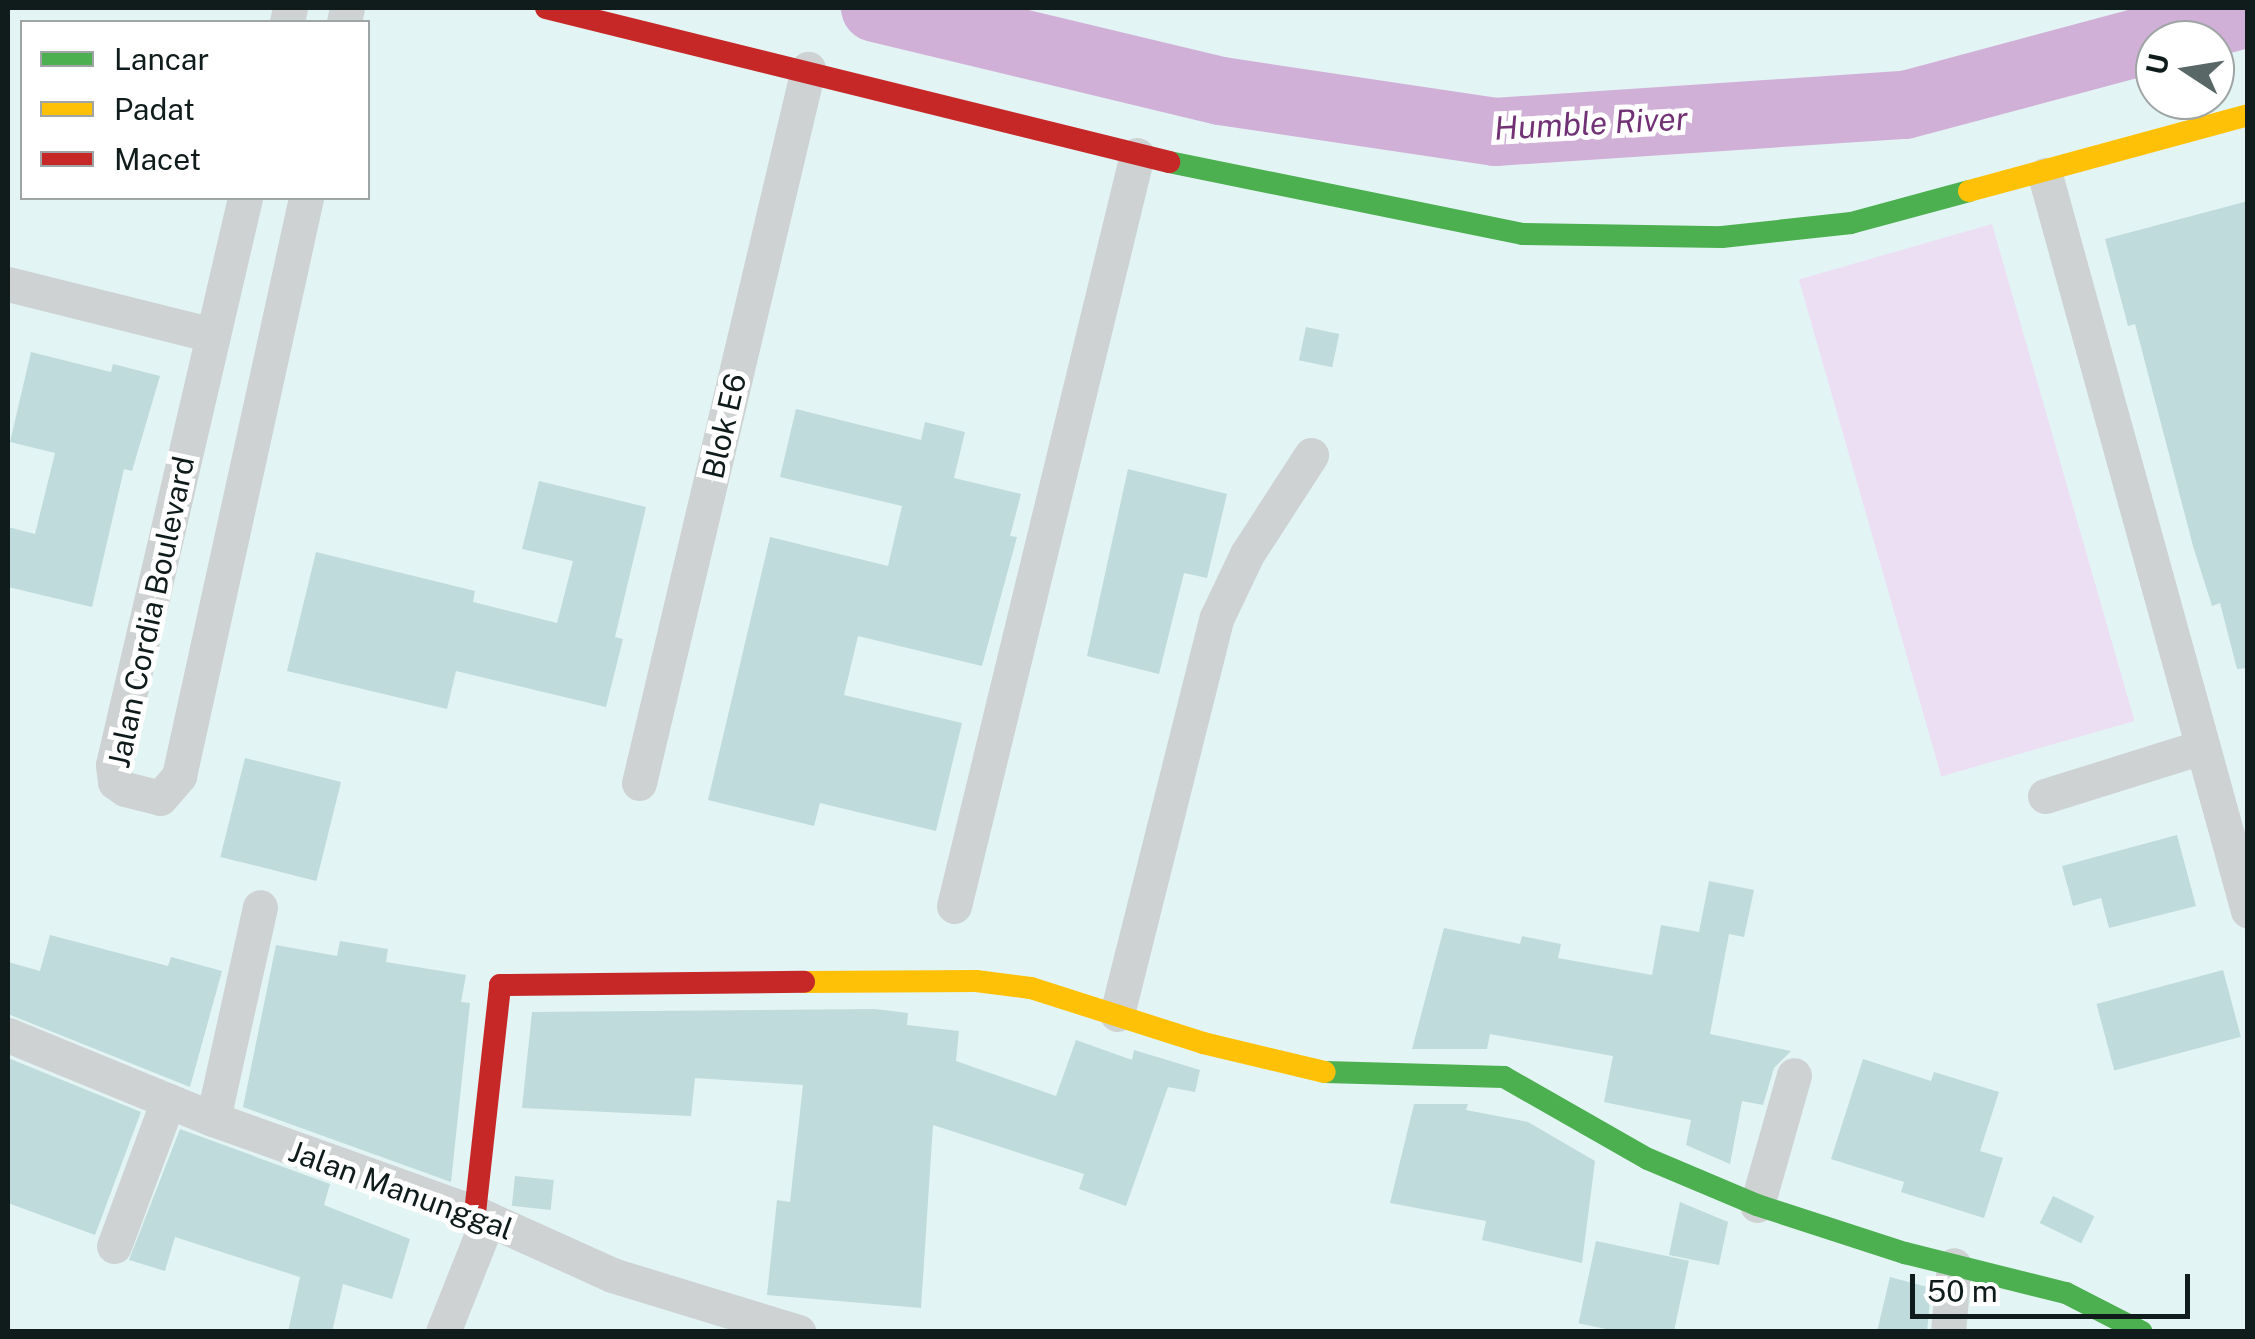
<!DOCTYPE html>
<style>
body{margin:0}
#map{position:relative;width:2255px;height:1339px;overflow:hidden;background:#e3f4f4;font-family:"Public Sans",sans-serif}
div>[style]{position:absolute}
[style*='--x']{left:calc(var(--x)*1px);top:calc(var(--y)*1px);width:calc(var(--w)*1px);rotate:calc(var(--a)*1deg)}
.green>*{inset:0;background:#ecdff4;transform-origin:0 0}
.river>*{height:68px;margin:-34px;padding:0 34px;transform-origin:34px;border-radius:34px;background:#d1b0d7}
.building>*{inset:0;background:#bfdbdb;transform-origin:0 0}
.street>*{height:35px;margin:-17.5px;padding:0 17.5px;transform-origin:17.5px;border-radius:17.5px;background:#ced2d2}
.fast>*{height:22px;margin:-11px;padding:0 11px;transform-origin:11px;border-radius:11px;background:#4caf50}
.slow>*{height:22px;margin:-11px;padding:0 11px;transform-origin:11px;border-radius:11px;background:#ffc107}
.jam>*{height:22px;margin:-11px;padding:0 11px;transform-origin:11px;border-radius:11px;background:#c62828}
span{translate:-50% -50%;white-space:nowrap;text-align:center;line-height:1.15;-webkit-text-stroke:10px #fff;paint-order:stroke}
.street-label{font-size:30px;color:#101b1b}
.water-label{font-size:32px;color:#713275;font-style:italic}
.frame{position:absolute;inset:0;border:10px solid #101b1b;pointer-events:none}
.legend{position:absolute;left:20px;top:20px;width:350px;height:180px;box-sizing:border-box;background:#fff;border:2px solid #9fa4a4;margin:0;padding:12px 18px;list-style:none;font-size:30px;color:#101b1b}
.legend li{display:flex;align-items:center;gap:20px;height:50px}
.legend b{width:50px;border:2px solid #9fa4a4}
.north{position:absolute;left:2135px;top:20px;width:100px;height:100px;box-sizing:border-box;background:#fff;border:2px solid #9fa4a4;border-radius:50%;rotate:282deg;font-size:28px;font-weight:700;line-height:40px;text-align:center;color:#101b1b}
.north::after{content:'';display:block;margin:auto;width:35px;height:45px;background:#5a6767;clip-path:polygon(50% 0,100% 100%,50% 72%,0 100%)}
.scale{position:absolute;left:1910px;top:1274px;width:280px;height:45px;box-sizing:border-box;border:5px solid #101b1b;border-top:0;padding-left:12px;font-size:30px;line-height:35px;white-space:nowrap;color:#101b1b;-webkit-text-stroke:8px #fff;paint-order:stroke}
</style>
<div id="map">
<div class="green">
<i style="left:1992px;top:224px;width:517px;height:201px;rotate:74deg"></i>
</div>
<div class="river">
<i style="--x:875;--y:8;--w:356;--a:13.5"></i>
<i style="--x:1221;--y:91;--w:277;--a:8.5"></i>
<i style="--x:1495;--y:132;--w:411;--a:-3.8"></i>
<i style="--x:1905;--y:105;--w:355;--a:-15"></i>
</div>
<div class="building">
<i style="clip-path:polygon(2248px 201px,2248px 668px,2237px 669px,2220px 603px,2212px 606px,2193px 546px,2135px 324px,2128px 326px,2105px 239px)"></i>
<i style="left:1306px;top:327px;width:34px;height:34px;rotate:12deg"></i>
<i style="clip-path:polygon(31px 352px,111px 372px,113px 364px,160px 376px,132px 471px,124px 469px,92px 607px,8px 587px,8px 527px,35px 534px,55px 453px,10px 442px)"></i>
<i style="clip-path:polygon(796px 409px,921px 440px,925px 422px,965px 432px,954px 478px,1021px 494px,1010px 536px,1017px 537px,982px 666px,858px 636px,844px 695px,962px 723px,936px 831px,820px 803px,814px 826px,708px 800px,770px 537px,888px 566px,902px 506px,780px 477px)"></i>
<i style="clip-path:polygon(1128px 469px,1227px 494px,1207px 578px,1184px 573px,1159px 674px,1087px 656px)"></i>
<i style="clip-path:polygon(539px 481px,646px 507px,615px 637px,623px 639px,606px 707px,456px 671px,447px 709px,287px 671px,316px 552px,475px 591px,473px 602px,557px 623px,573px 561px,522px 549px)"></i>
<i style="left:245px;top:758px;width:99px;height:102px;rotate:14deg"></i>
<i style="clip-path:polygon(2177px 835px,2196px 906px,2109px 928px,2101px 898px,2073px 906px,2062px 866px)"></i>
<i style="clip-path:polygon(1709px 881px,1754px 890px,1744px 937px,1729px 934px,1710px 1034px,1791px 1051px,1774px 1068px,1763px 1105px,1742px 1101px,1730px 1164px,1686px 1145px,1691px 1120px,1604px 1102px,1613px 1056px,1490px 1034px,1487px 1049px,1412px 1049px,1444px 928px,1520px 944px,1522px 936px,1561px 944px,1558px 958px,1652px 975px,1661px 925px,1699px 932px)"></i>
<i style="clip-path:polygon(50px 935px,168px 966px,171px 957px,222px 971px,190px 1087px,8px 1014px,8px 962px,40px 971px)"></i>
<i style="clip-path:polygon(340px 941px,388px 949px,386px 962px,466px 975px,461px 1002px,470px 1003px,451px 1182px,243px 1107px,276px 945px,337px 956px)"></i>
<i style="left:2223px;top:970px;width:69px;height:131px;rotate:75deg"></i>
<i style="clip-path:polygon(875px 1009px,908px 1013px,907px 1025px,959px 1031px,956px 1061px,1056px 1096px,1076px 1040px,1132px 1060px,1134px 1050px,1200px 1070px,1195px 1092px,1168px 1087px,1126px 1206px,1079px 1189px,1084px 1174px,933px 1125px,921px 1308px,767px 1295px,777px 1200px,790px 1202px,803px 1085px,695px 1078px,691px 1116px,522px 1108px,532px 1012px)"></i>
<i style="clip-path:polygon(8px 1058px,141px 1112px,95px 1235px,8px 1203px)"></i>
<i style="clip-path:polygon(1863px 1059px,1931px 1081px,1934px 1072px,1999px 1092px,1980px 1151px,2003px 1158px,1984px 1218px,1901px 1192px,1904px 1182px,1831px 1159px)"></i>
<i style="clip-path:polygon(1414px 1104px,1468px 1104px,1466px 1110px,1528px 1122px,1595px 1161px,1582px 1263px,1482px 1240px,1486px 1221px,1390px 1203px)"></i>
<i style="clip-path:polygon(180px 1129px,330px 1184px,324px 1205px,410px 1239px,392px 1299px,343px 1284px,332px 1332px,288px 1332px,300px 1277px,175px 1237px,165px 1271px,129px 1260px)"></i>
<i style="left:515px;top:1176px;width:39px;height:30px;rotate:6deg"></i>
<i style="left:2053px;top:1196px;width:46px;height:30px;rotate:26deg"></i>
<i style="clip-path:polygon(1680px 1202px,1728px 1222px,1719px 1265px,1669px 1255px)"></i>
<i style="left:1596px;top:1241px;width:95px;height:84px;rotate:12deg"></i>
<i style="clip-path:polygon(1890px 1277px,1931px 1288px,1927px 1332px,1877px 1332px)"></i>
</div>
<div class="street">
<i style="--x:287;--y:22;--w:14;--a:-78"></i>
<i style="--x:344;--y:22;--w:14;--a:-78"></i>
<i style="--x:2045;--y:175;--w:763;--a:74.58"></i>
<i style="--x:245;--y:198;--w:582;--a:103.11"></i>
<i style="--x:113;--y:765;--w:17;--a:83"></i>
<i style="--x:115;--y:782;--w:12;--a:35"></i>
<i style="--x:125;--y:789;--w:36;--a:14"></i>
<i style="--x:160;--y:798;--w:29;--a:-49"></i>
<i style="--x:179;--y:776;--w:592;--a:-77.61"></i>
<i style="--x:8;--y:284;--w:211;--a:14"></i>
<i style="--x:639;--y:783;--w:734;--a:-76.68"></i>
<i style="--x:2045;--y:796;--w:164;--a:-17.4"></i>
<i style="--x:954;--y:906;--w:773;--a:-76.31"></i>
<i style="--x:1117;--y:1014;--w:409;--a:-75.9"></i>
<i style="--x:1217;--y:617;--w:70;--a:-64.5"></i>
<i style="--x:1247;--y:554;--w:118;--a:-57.1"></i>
<i style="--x:8;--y:1035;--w:222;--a:22.3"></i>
<i style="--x:213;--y:1119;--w:278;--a:19.7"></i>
<i style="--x:475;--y:1213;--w:150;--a:24.3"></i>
<i style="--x:612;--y:1275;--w:195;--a:17"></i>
<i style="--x:213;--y:1119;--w:217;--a:-77.5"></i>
<i style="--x:1757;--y:1205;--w:135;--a:-74.1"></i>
<i style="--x:114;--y:1246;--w:155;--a:-69.6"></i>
<i style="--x:443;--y:1332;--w:122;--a:-68.3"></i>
<i style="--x:1948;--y:1332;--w:67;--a:-84.9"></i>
</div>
<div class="fast">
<i style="--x:1169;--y:162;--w:361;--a:11.5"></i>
<i style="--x:1523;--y:234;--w:199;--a:0.9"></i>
<i style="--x:1722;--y:237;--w:130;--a:-6.2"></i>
<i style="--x:1851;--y:223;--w:122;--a:-15.2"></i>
<i style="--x:1325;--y:1072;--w:179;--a:1.6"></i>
<i style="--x:1504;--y:1077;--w:166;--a:29.7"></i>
<i style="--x:1648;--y:1159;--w:118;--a:22.9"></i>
<i style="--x:1757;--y:1205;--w:156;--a:18"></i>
<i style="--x:1905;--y:1253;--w:166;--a:14"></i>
<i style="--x:2066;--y:1293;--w:85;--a:27.2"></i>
</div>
<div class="slow">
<i style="--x:1969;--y:191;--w:289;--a:-15.2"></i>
<i style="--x:804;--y:982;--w:172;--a:-0.3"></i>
<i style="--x:976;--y:981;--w:55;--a:7.3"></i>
<i style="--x:1031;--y:988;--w:181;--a:17.7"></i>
<i style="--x:1203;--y:1043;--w:125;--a:13.4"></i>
</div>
<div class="jam">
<i style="--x:546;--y:8;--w:642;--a:13.88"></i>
<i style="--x:475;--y:1213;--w:229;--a:-83.7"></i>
<i style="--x:500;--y:985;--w:304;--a:-0.6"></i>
</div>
<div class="street-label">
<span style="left:724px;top:426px;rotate:-77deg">Blok E6</span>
<span style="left:151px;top:612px;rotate:-78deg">Jalan Cordia Boulevard</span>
<span style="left:401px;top:1190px;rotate:20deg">Jalan Manunggal</span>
</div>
<div class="water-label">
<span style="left:1591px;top:124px;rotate:-3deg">Humble River</span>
</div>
<div class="frame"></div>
<ul class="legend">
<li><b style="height:12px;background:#4caf50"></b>Lancar</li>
<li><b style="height:12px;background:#ffc107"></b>Padat</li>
<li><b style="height:12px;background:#c62828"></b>Macet</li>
</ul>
<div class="north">U</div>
<div class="scale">50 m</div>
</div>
